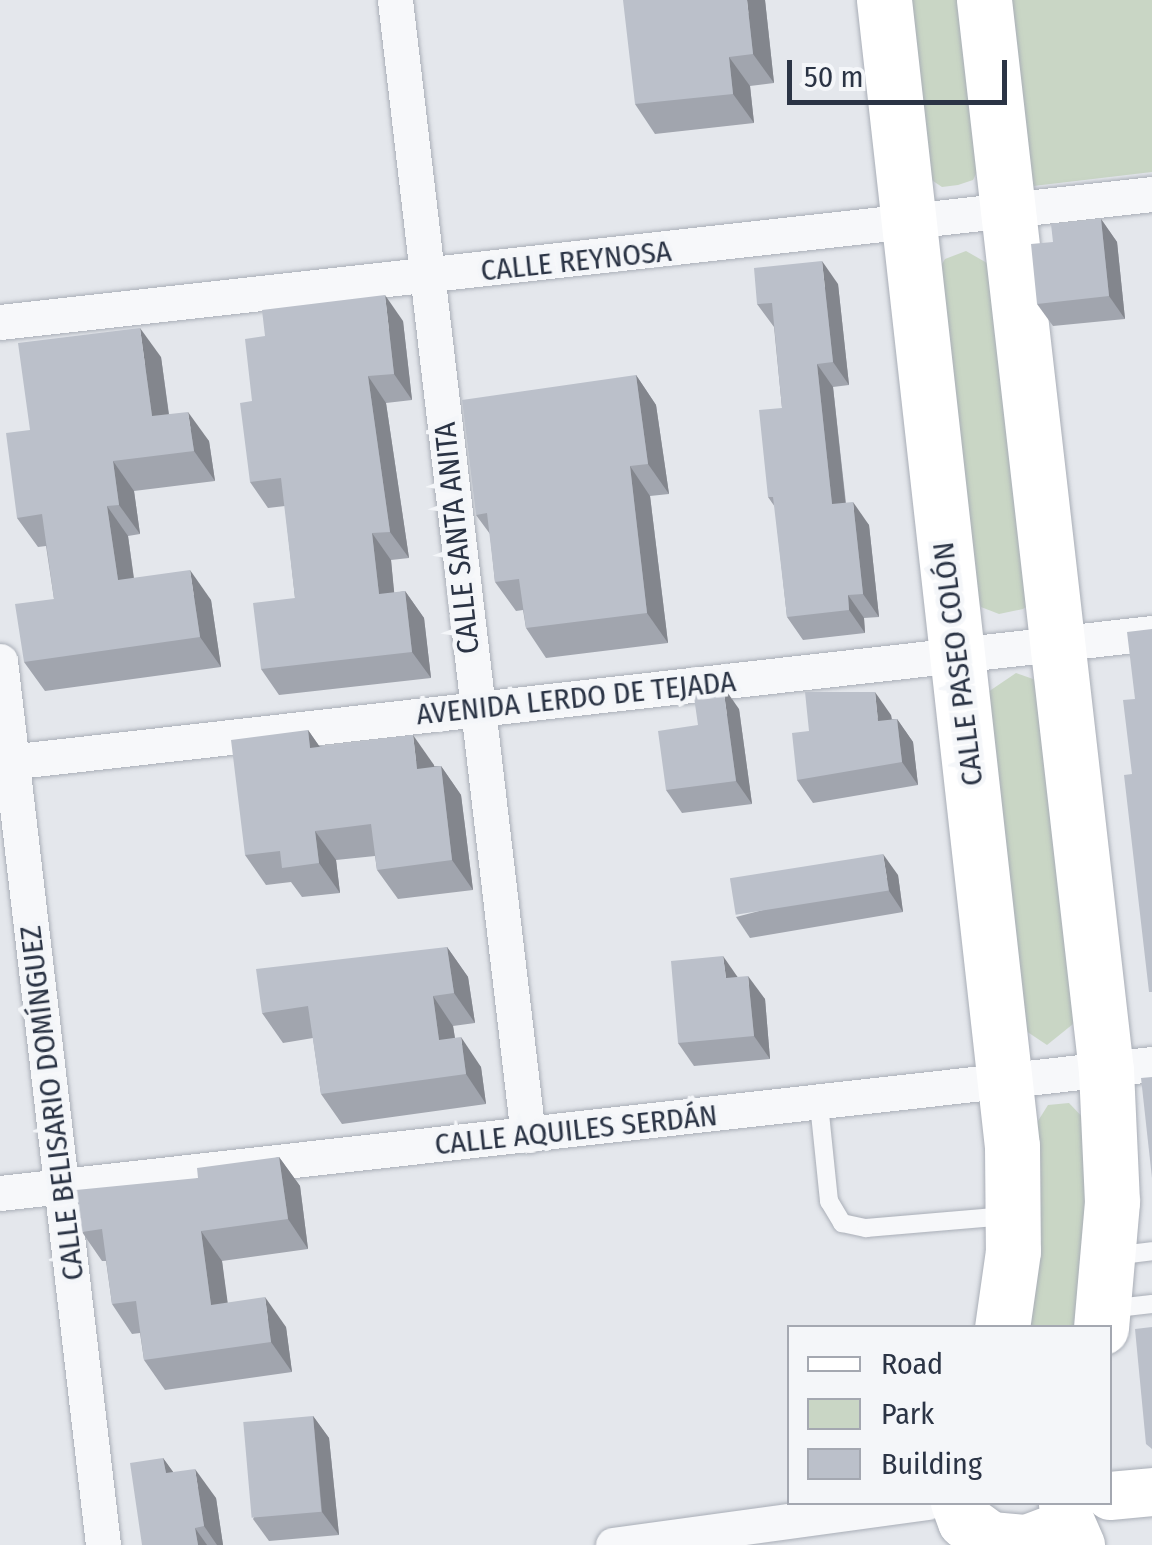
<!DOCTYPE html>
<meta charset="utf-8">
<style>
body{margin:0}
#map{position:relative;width:1152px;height:1545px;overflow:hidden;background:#e4e7ec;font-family:"Fira Sans Condensed",sans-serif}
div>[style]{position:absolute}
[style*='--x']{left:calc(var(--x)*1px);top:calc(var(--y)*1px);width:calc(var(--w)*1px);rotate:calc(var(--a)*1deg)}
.green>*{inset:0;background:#c9d6c5}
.roads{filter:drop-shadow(0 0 2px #a9aeb7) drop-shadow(0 0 2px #a9aeb7)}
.lane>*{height:18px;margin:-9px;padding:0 9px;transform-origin:9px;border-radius:9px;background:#f7f8fa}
.street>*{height:35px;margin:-17.5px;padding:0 17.5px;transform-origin:17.5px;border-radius:17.5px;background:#f7f8fa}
.secondary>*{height:48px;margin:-24px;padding:0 24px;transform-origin:24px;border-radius:24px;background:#fff}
.primary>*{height:55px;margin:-27.5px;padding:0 27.5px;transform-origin:27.5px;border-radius:27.5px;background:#fff}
.wall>*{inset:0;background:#a1a5ae}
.shaded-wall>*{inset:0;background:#83868d}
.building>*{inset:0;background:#bbc0ca;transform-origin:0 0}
span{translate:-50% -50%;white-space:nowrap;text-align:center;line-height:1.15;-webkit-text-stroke:9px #f4f6f9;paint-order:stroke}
.street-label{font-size:30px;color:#2b3445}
.legend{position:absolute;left:787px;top:1325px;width:325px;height:180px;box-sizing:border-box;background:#f4f6f9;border:2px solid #a4a8b1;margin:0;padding:12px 18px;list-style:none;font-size:30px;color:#2b3445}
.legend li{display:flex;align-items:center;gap:20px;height:50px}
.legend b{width:50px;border:2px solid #a4a8b1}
.scale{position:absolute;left:787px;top:60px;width:220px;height:45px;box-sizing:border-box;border:5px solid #2b3445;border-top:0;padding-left:12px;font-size:30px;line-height:35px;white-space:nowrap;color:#2b3445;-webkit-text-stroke:8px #f4f6f9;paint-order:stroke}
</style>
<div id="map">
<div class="green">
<i style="clip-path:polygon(902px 0,964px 0,982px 162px,973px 180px,958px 185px,942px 187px,927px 177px)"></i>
<i style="clip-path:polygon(1006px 0,1152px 0,1152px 172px,1025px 187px)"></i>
<i style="clip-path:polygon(966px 251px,994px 267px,1036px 599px,1023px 609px,999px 614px,981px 607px,972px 590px,934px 277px,945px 259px)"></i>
<i style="clip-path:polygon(1016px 673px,1033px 679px,1044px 695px,1078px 1020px,1047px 1045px,1026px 1031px,988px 692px)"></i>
<i style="clip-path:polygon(1069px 1103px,1089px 1124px,1083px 1327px,1022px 1328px,1033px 1129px,1048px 1105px)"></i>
</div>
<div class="roads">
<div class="lane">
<i style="--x:819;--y:1104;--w:98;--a:84.1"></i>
<i style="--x:829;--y:1201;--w:26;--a:59"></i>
<i style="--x:842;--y:1223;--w:25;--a:12"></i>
<i style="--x:866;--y:1228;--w:141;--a:-4.9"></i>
<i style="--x:1113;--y:1256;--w:39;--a:-7"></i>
<i style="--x:1108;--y:1309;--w:44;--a:-6.5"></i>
</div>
<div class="street">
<i style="--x:395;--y:0;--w:1143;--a:83.32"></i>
<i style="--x:0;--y:322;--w:1159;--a:-6.34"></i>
<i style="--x:0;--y:661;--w:890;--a:83.35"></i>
<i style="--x:0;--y:763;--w:1159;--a:-6.44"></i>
<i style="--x:0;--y:1193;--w:1159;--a:-6.39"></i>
<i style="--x:613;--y:1545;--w:317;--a:-7.8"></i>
</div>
<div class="secondary">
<i style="--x:1110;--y:1496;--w:42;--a:-5.4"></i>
<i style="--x:1071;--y:1502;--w:8;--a:166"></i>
<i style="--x:1063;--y:1504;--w:45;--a:66.3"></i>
</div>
<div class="primary">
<i style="--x:884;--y:0;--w:1153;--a:83.63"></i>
<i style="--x:1012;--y:1146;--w:105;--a:89.5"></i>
<i style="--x:1013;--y:1251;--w:78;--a:98.1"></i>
<i style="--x:984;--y:0;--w:1077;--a:83.5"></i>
<i style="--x:1106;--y:1070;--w:132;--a:87.4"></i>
<i style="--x:1112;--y:1202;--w:126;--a:95"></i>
<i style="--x:958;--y:1502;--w:20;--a:70"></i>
<i style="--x:965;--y:1521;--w:31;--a:36"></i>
<i style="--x:990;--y:1539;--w:37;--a:5"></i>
<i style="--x:1027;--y:1542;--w:22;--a:-21"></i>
</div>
</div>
<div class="wall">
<i style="clip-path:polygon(765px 0,774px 83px,750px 86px,754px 123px,655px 134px,635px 104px)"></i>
<i style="clip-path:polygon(1101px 219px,1117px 242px,1125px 319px,1053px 326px,1037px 304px)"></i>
<i style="clip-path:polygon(838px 284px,849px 385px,833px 387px,846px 503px,869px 525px,879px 617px,864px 618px,865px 633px,803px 640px,787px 617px,775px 507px,768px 497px,782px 408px,774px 327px,757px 304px)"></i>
<i style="clip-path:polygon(403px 321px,412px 400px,386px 403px,409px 558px,391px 560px,394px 593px,405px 591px,424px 618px,431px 678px,279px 695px,261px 669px,295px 598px,285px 506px,268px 508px,250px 482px,252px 401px)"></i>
<i style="clip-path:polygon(161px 357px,169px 414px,209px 441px,215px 481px,134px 491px,140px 534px,128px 536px,134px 578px,211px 600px,221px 667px,45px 691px,24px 662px,54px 599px,46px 546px,38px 547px,17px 518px,30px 430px)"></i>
<i style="clip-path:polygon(636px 375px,656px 405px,669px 494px,650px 496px,668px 643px,546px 658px,526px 628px,523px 610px,516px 611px,495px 582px,490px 534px,476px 515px)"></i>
<i style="clip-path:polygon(739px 709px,752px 804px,682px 813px,666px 790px,698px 725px)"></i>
<i style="clip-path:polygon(891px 715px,892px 719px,897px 719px,913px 742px,918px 785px,813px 803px,797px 780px,809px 731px)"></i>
<i style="clip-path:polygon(308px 730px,319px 746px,434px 765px,434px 766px,441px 766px,461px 795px,473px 890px,398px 899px,377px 870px,375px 856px,336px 860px,340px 893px,302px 897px,291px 882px,266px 885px,245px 855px)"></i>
<i style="clip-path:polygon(898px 875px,903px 912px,750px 938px,736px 917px)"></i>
<i style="clip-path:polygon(447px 947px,468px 977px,475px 1023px,453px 1026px,455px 1038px,481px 1067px,486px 1104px,342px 1124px,321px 1094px,313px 1038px,283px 1043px,262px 1013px)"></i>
<i style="clip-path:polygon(738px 977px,765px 999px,770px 1059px,694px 1066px,678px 1043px)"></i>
<i style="clip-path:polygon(279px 1157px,300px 1186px,308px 1249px,222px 1261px,227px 1303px,286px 1327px,292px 1372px,165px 1390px,144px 1360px,140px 1333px,132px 1334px,112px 1304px,106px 1261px,102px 1261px,82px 1232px,198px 1178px)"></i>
<i style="clip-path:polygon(313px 1416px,329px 1438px,339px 1535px,269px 1541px,253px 1519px)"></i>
<i style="clip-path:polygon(163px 1458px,173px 1472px,216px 1498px,223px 1545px,142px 1545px)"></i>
</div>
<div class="shaded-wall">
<i style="clip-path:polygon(747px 0,765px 0,774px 83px,753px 54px)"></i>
<i style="clip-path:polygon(729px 57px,750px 86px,754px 123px,733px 94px)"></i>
<i style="clip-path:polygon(1101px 219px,1117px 242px,1125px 319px,1109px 296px)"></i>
<i style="clip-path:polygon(822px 261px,838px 284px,849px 385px,833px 362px)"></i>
<i style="clip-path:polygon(385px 295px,403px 321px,412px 400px,394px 374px)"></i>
<i style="clip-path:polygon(140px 328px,161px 357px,173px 446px,152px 416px)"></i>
<i style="clip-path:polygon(817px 364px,833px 387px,848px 527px,832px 504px)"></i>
<i style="clip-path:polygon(636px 375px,656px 405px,669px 494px,648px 464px)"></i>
<i style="clip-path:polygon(368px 376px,386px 403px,409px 558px,390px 532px)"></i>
<i style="clip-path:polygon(188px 412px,209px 441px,215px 481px,194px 451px)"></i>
<i style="clip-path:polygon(113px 461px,134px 491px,140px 534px,119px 505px)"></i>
<i style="clip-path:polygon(630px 466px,650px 496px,668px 643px,647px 613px)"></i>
<i style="clip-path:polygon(853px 502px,869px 525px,879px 617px,863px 594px)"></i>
<i style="clip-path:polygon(107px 506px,128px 536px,138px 610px,118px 580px)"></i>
<i style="clip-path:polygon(372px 533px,391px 560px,397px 621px,379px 594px)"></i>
<i style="clip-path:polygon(190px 570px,211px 600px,221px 667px,200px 637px)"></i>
<i style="clip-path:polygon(405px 591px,424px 618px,431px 678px,412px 652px)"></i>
<i style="clip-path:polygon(848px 595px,864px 618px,865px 633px,849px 610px)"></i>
<i style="clip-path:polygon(723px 686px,739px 709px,752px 804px,736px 781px)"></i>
<i style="clip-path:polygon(875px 692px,891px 715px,894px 744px,878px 721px)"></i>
<i style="clip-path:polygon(897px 719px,913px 742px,918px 785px,902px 762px)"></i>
<i style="clip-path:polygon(308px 730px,329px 760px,310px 748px)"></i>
<i style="clip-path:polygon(413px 735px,434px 765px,438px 798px,417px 769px)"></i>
<i style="clip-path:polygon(441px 766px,461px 795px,473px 890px,452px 860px)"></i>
<i style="clip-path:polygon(315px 831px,336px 860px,340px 893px,319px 863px)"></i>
<i style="clip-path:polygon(883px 854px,898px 875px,903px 912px,889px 891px)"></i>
<i style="clip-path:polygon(447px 947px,468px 977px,475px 1023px,454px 993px)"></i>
<i style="clip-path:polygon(723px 956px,739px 979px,726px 978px)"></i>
<i style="clip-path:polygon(748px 976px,765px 999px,770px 1059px,754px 1036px)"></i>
<i style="clip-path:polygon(433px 996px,453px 1026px,460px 1070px,439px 1040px)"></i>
<i style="clip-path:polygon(461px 1037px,481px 1067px,486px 1104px,466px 1074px)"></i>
<i style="clip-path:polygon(279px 1157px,300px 1186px,308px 1249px,288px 1219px)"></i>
<i style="clip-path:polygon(201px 1231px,222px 1261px,232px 1334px,211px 1305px)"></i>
<i style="clip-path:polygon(265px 1297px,286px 1327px,292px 1372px,271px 1342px)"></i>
<i style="clip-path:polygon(313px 1416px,329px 1438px,339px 1535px,322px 1512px)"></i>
<i style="clip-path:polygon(163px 1458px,184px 1487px,166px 1473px)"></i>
<i style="clip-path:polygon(195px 1469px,216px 1498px,223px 1545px,217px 1545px,204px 1526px)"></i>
<i style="clip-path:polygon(195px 1528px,207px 1545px,198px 1545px)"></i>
</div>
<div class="building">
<i style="clip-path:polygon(623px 0,747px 0,753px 54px,729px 57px,733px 94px,635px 104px)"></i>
<i style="clip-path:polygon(1101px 219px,1109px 296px,1037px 304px,1031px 244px,1053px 242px,1051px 224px)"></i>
<i style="clip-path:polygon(822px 261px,833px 362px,817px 364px,832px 504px,853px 502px,863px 594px,848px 595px,849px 610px,787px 617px,773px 497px,768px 497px,759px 410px,782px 408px,772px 303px,757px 304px,754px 268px)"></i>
<i style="clip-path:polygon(385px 295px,394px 374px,368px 376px,390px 532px,372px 533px,379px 594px,405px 591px,412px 652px,261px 669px,253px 603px,295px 598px,281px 478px,250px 482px,240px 403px,252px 401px,245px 339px,265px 336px,262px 310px)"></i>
<i style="clip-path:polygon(140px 328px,152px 416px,188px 412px,194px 451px,113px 461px,119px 505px,107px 506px,118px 580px,190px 570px,200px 637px,24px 662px,15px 604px,54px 599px,42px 514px,17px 518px,6px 433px,30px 430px,18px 343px)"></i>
<i style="clip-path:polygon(636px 375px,648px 464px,630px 466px,647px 613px,526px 628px,519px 579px,495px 582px,487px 513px,476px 515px,462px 400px)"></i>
<i style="clip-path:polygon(1152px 629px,1152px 992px,1149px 992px,1124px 775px,1132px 774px,1123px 700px,1135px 699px,1127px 632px)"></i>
<i style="clip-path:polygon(723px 686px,736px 781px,666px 790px,658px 731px,698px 725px,693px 690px)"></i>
<i style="clip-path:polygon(805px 692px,875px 692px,878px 721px,897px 719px,902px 762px,797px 780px,792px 733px,809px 731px)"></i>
<i style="clip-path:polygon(308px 730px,310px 748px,413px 735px,417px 769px,441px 766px,452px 860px,377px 870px,371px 824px,315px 831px,319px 863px,282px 868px,280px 851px,245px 855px,231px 740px)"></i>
<i style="left:883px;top:854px;width:37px;height:155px;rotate:81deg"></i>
<i style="clip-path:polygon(447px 947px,454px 993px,433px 996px,439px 1040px,461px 1037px,466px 1074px,321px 1094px,308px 1006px,262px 1013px,256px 969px)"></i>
<i style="clip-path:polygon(723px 956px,726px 978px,748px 976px,754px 1036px,678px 1043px,671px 961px)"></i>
<i style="clip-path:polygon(1152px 1077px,1152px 1178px,1141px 1078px)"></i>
<i style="clip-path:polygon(279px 1157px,288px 1219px,201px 1231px,211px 1305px,265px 1297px,271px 1342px,144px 1360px,136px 1301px,112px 1304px,102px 1229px,82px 1232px,76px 1190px,198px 1178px,197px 1168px)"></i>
<i style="clip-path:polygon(1152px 1327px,1152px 1449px,1146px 1444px,1135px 1329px)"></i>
<i style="left:313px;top:1416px;width:96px;height:70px;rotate:85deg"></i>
<i style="clip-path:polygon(163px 1458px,166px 1473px,195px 1469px,204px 1526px,195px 1528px,198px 1545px,142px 1545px,130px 1463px)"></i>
</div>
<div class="street-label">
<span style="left:576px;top:261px;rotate:-6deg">CALLE REYNOSA</span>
<span style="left:457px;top:538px;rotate:-96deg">CALLE SANTA ANITA</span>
<span style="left:958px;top:664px;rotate:-97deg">CALLE PASEO COLÓN</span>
<span style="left:576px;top:698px;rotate:-6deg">AVENIDA LERDO DE TEJADA</span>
<span style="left:52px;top:1103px;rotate:-97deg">CALLE BELISARIO DOMÍNGUEZ</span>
<span style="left:576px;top:1130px;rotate:-6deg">CALLE AQUILES SERDÁN</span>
</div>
<ul class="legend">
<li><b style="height:12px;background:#fff"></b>Road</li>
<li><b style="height:28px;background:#c9d6c5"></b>Park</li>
<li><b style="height:28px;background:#bbc0ca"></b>Building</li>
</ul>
<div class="scale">50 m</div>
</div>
